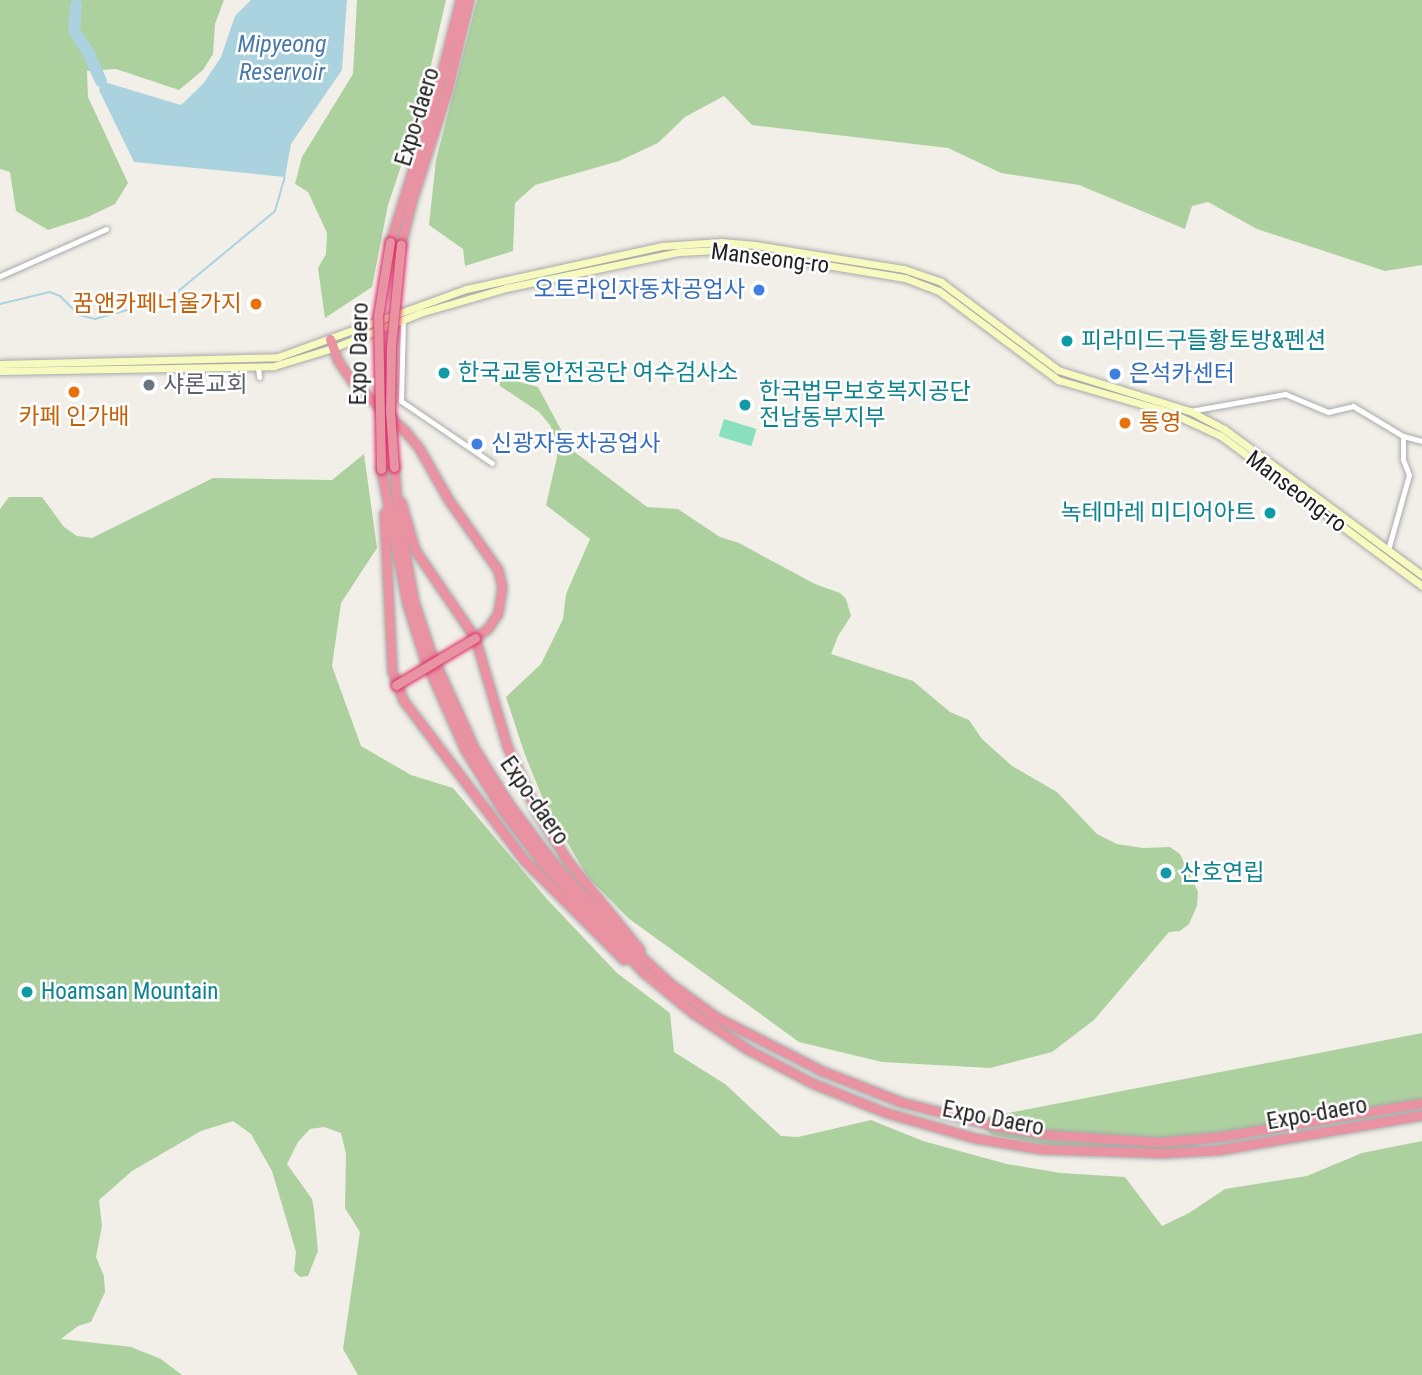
<!DOCTYPE html>
<meta charset="utf-8">
<style>
body{margin:0}
#map{position:relative;width:1422px;height:1375px;overflow:hidden;background:#f2efe9;font-family:"Roboto Condensed","Noto Sans KR",sans-serif}
div>[style]{position:absolute}
[style*='--x']{left:calc(var(--x)*1px);top:calc(var(--y)*1px);width:calc(var(--w)*1px);rotate:calc(var(--a)*1deg)}
.forest>*{inset:0;background:#add19e}
.pitch>*{inset:0;background:#88e0be;transform-origin:0 0}
.water>*{inset:0;background:#aad3df}
.stream>*{height:2px;margin:-1px;padding:0 1px;transform-origin:1px;border-radius:1px;background:#aad3df}
.river>*{height:12px;margin:-6px;padding:0 6px;transform-origin:6px;border-radius:6px;background:#aad3df}
.roads{filter:drop-shadow(0 0 2px #a9a9a9) drop-shadow(0 0 2px #a9a9a9)}
.street>*{height:5px;margin:-2.5px;padding:0 2.5px;transform-origin:2.5px;border-radius:2.5px;background:#fff}
.secondary>*{height:7px;margin:-3.5px;padding:0 3.5px;transform-origin:3.5px;border-radius:3.5px;background:#f7fabf}
.highway>*{height:9px;margin:-4.5px;padding:0 4.5px;transform-origin:4.5px;border-radius:4.5px;background:#e892a2}
.bridges{filter:drop-shadow(0 0 2px #dc2a67) drop-shadow(0 0 2px #dc2a67)}
.highway-bridge>*{height:9px;margin:-4.5px;padding:0 4.5px;transform-origin:4.5px;border-radius:4.5px;background:#e892a2}
.dots>*{width:19px;height:19px;translate:-50% -50%;box-sizing:border-box;border:4px solid #fff;border-radius:50%}
span{translate:-50% -50%;white-space:nowrap;text-align:center;line-height:1.15;-webkit-text-stroke:5px #fff;paint-order:stroke}
.street-label{font-size:23px;color:#222}
.shop-label{font-size:23px;color:#366cbe}
.right{translate:-100% -50%;text-align:right}
.left{translate:0 -50%;text-align:left}
.food-label{font-size:23px;color:#c56008}
.culture-label{font-size:23px;color:#0d838f}
.worship-label{font-size:23px;color:#5b616d}
.water-label{font-size:24px;color:#4a7aab;font-style:italic}
</style>
<div id="map">
<div class="forest">
<i style="clip-path:polygon(0 0,224px 0,215px 24px,213px 54px,203px 70px,179px 90px,116px 69px,87px 71px,88px 97px,128px 183px,115px 204px,88px 217px,48px 230px,16px 211px,10px 172px,0 169px)"></i>
<i style="clip-path:polygon(357px 0,446px 0,422px 104px,388px 205px,372px 287px,325px 318px,318px 268px,326px 254px,327px 233px,308px 192px,295px 184px,302px 157px,353px 74px)"></i>
<i style="clip-path:polygon(477px 0,1422px 0,1422px 265px,1385px 271px,1257px 229px,1208px 202px,1192px 206px,1185px 229px,1079px 185px,1001px 173px,948px 148px,752px 125px,724px 96px,685px 117px,658px 143px,619px 161px,535px 185px,515px 203px,513px 251px,465px 266px,463px 249px,429px 225px,436px 160px)"></i>
<i style="clip-path:polygon(493px 369px,505px 378px,538px 387px,572px 450px,647px 507px,678px 509px,720px 537px,739px 543px,815px 584px,840px 593px,846px 599px,851px 616px,838px 636px,831px 654px,913px 681px,950px 712px,969px 720px,982px 739px,1012px 766px,1057px 792px,1097px 834px,1117px 844px,1143px 848px,1170px 847px,1180px 854px,1198px 892px,1197px 906px,1189px 924px,1180px 931px,1169px 932px,1094px 1020px,1052px 1052px,990px 1068px,882px 1062px,799px 1042px,628px 918px,587px 876px,545px 804px,525px 755px,506px 697px,541px 664px,563px 619px,566px 594px,590px 539px,546px 505px,557px 457px,557px 442px,550px 425px,539px 412px,500px 386px,487px 372px)"></i>
<i style="clip-path:polygon(364px 454px,377px 548px,341px 603px,332px 666px,361px 746px,411px 775px,453px 788px,546px 898px,617px 973px,670px 1013px,674px 1052px,725px 1084px,781px 1136px,798px 1137px,871px 1120px,923px 1141px,1007px 1164px,1061px 1173px,1125px 1177px,1162px 1226px,1189px 1213px,1225px 1189px,1307px 1176px,1362px 1153px,1422px 1141px,1422px 1375px,358px 1375px,343px 1349px,360px 1232px,345px 1208px,346px 1154px,341px 1133px,324px 1127px,310px 1129px,298px 1142px,287px 1164px,312px 1199px,314px 1210px,318px 1251px,308px 1276px,300px 1277px,294px 1271px,296px 1252px,272px 1171px,251px 1134px,233px 1121px,201px 1131px,132px 1171px,99px 1200px,102px 1226px,96px 1257px,104px 1276px,105px 1292px,91px 1322px,78px 1326px,61px 1339px,131px 1347px,161px 1359px,182px 1375px,0 1375px,0 509px,9px 497px,42px 497px,64px 527px,77px 536px,92px 538px,213px 478px,332px 480px)"></i>
<i style="clip-path:polygon(1422px 1033px,1422px 1102px,1278px 1127px,1190px 1147px,1134px 1154px,1069px 1149px,993px 1135px,972px 1120px)"></i>
</div>
<div class="pitch">
<i style="left:724px;top:419px;width:34px;height:18px;rotate:17deg"></i>
</div>
<div class="water">
<i style="clip-path:polygon(251px 0,347px 0,342px 70px,291px 144px,285px 177px,134px 162px,99px 90px,101px 81px,181px 105px,203px 84px,221px 57px,235px 16px)"></i>
</div>
<div class="stream">
<i style="--x:0;--y:304;--w:51;--a:-13.5"></i>
<i style="--x:50;--y:292;--w:11;--a:22"></i>
<i style="--x:60;--y:296;--w:27;--a:45"></i>
<i style="--x:79;--y:315;--w:16;--a:14"></i>
<i style="--x:95;--y:319;--w:78;--a:-15.6"></i>
<i style="--x:170;--y:298;--w:136;--a:-39.6"></i>
<i style="--x:275;--y:211;--w:35;--a:-74"></i>
</div>
<div class="river">
<i style="--x:76;--y:5;--w:26;--a:94"></i>
<i style="--x:74;--y:31;--w:25;--a:56"></i>
<i style="--x:88;--y:52;--w:32;--a:66"></i>
</div>
<div class="roads">
<div class="street">
<i style="--x:0;--y:276;--w:116;--a:-23.9"></i>
<i style="--x:403;--y:319;--w:82;--a:91.4"></i>
<i style="--x:401;--y:401;--w:110;--a:34.3"></i>
<i style="--x:258;--y:367;--w:10;--a:84"></i>
<i style="--x:1190;--y:411;--w:97;--a:-10.1"></i>
<i style="--x:1285;--y:394;--w:47;--a:22.7"></i>
<i style="--x:1328;--y:412;--w:26;--a:-13"></i>
<i style="--x:1353;--y:406;--w:58;--a:31"></i>
<i style="--x:1403;--y:436;--w:20;--a:15"></i>
<i style="--x:1388;--y:550;--w:78;--a:-74.4"></i>
<i style="--x:1409;--y:475;--w:17;--a:-111"></i>
<i style="--x:1403;--y:459;--w:23;--a:-90"></i>
</div>
<div class="secondary">
<i style="--x:0;--y:364;--w:278;--a:-1.4"></i>
<i style="--x:278;--y:357;--w:200;--a:-19.9"></i>
<i style="--x:466;--y:289;--w:201;--a:-12.4"></i>
<i style="--x:662;--y:246;--w:59;--a:-3.9"></i>
<i style="--x:721;--y:242;--w:34;--a:5"></i>
<i style="--x:755;--y:245;--w:151;--a:9.2"></i>
<i style="--x:904;--y:269;--w:39;--a:19"></i>
<i style="--x:941;--y:282;--w:146;--a:36.9"></i>
<i style="--x:1058;--y:370;--w:138;--a:17.3"></i>
<i style="--x:1190;--y:411;--w:38;--a:28"></i>
<i style="--x:1224;--y:429;--w:246;--a:36.4"></i>
<i style="--x:0;--y:371;--w:274;--a:-1"></i>
<i style="--x:274;--y:366;--w:62;--a:-17"></i>
<i style="--x:333;--y:348;--w:94;--a:-21.9"></i>
<i style="--x:420;--y:313;--w:90;--a:-16.2"></i>
<i style="--x:506;--y:288;--w:177;--a:-11.8"></i>
<i style="--x:679;--y:252;--w:39;--a:-3"></i>
<i style="--x:718;--y:250;--w:36;--a:5"></i>
<i style="--x:754;--y:253;--w:153;--a:9.4"></i>
<i style="--x:905;--y:278;--w:36;--a:21"></i>
<i style="--x:939;--y:291;--w:149;--a:36.8"></i>
<i style="--x:1058;--y:380;--w:116;--a:16.1"></i>
<i style="--x:1169;--y:412;--w:57;--a:24.8"></i>
<i style="--x:1221;--y:436;--w:251;--a:36.7"></i>
</div>
<div class="highway">
<i style="--x:390;--y:242;--w:158;--a:-72.7"></i>
<i style="--x:437;--y:91;--w:94;--a:-75.8"></i>
<i style="--x:401;--y:244;--w:45;--a:-76"></i>
<i style="--x:412;--y:200;--w:114;--a:-72.2"></i>
<i style="--x:447;--y:91;--w:94;--a:-76.4"></i>
<i style="--x:330;--y:339;--w:23;--a:70"></i>
<i style="--x:338;--y:361;--w:24;--a:55"></i>
<i style="--x:352;--y:381;--w:71;--a:43.3"></i>
<i style="--x:404;--y:430;--w:23;--a:50"></i>
<i style="--x:419;--y:448;--w:59;--a:60.4"></i>
<i style="--x:448;--y:499;--w:87;--a:54.8"></i>
<i style="--x:498;--y:570;--w:17;--a:77"></i>
<i style="--x:502;--y:587;--w:26;--a:99"></i>
<i style="--x:498;--y:613;--w:18;--a:124"></i>
<i style="--x:488;--y:628;--w:16;--a:142"></i>
<i style="--x:394;--y:467;--w:48;--a:85.2"></i>
<i style="--x:398;--y:515;--w:88;--a:79.6"></i>
<i style="--x:414;--y:602;--w:54;--a:71.6"></i>
<i style="--x:431;--y:653;--w:104;--a:65.6"></i>
<i style="--x:474;--y:748;--w:66;--a:58"></i>
<i style="--x:509;--y:804;--w:70;--a:53.1"></i>
<i style="--x:551;--y:860;--w:105;--a:48.1"></i>
<i style="--x:621;--y:938;--w:69;--a:42.7"></i>
<i style="--x:672;--y:985;--w:54;--a:36"></i>
<i style="--x:716;--y:1017;--w:119;--a:27"></i>
<i style="--x:822;--y:1071;--w:85;--a:21.4"></i>
<i style="--x:901;--y:1102;--w:97;--a:14.3"></i>
<i style="--x:995;--y:1126;--w:57;--a:9.1"></i>
<i style="--x:1051;--y:1135;--w:107;--a:3.7"></i>
<i style="--x:1158;--y:1142;--w:60;--a:-4.8"></i>
<i style="--x:1218;--y:1137;--w:207;--a:-9.5"></i>
<i style="--x:381;--y:469;--w:137;--a:79.1"></i>
<i style="--x:407;--y:604;--w:57;--a:72.5"></i>
<i style="--x:424;--y:658;--w:101;--a:66"></i>
<i style="--x:465;--y:750;--w:70;--a:57.9"></i>
<i style="--x:502;--y:809;--w:70;--a:53.1"></i>
<i style="--x:544;--y:865;--w:146;--a:47.2"></i>
<i style="--x:643;--y:972;--w:65;--a:39.4"></i>
<i style="--x:693;--y:1013;--w:65;--a:33.7"></i>
<i style="--x:747;--y:1049;--w:73;--a:27.6"></i>
<i style="--x:812;--y:1083;--w:81;--a:21.8"></i>
<i style="--x:887;--y:1113;--w:91;--a:15.9"></i>
<i style="--x:975;--y:1138;--w:67;--a:9.5"></i>
<i style="--x:1041;--y:1149;--w:121;--a:1.9"></i>
<i style="--x:1162;--y:1153;--w:56;--a:-3.1"></i>
<i style="--x:1218;--y:1150;--w:207;--a:-9.7"></i>
<i style="--x:401;--y:502;--w:50;--a:73.7"></i>
<i style="--x:415;--y:550;--w:107;--a:55.7"></i>
<i style="--x:475;--y:638;--w:113;--a:73.5"></i>
<i style="--x:507;--y:746;--w:73;--a:65.9"></i>
<i style="--x:537;--y:813;--w:56;--a:57.4"></i>
<i style="--x:567;--y:860;--w:116;--a:51"></i>
<i style="--x:384;--y:513;--w:158;--a:87.1"></i>
<i style="--x:392;--y:671;--w:31;--a:69"></i>
<i style="--x:403;--y:700;--w:201;--a:52.9"></i>
<i style="--x:524;--y:860;--w:141;--a:45"></i>
</div>
</div>
<div class="bridges">
<div class="highway-bridge">
<i style="--x:394;--y:467;--w:56;--a:-94.1"></i>
<i style="--x:390;--y:411;--w:64;--a:-89.1"></i>
<i style="--x:391;--y:347;--w:103;--a:-84.5"></i>
<i style="--x:381;--y:469;--w:153;--a:-91.1"></i>
<i style="--x:378;--y:316;--w:75;--a:-80.8"></i>
<i style="--x:396;--y:685;--w:92;--a:-30.7"></i>
</div>
</div>
<div class="dots">
<i style="left:759px;top:290px;background:#3f7fe0"></i>
<i style="left:256px;top:304px;background:#e8710a"></i>
<i style="left:1067px;top:341px;background:#0f9aa8"></i>
<i style="left:444px;top:373px;background:#0f9aa8"></i>
<i style="left:1115px;top:374px;background:#3f7fe0"></i>
<i style="left:149px;top:385px;background:#6b7280"></i>
<i style="left:74px;top:392px;background:#e8710a"></i>
<i style="left:745px;top:405px;background:#0f9aa8"></i>
<i style="left:1125px;top:423px;background:#e8710a"></i>
<i style="left:477px;top:444px;background:#3f7fe0"></i>
<i style="left:1270px;top:513px;background:#0f9aa8"></i>
<i style="left:1166px;top:873px;background:#0f9aa8"></i>
<i style="left:27px;top:992px;background:#0f9aa8"></i>
</div>
<div class="street-label">
<span style="left:418px;top:117px;rotate:-73deg">Expo-daero</span>
<span style="left:770px;top:259px;rotate:7deg">Manseong-ro</span>
<span style="left:360px;top:354px;rotate:-89deg">Expo Daero</span>
<span style="left:1296px;top:492px;rotate:37deg">Manseong-ro</span>
<span style="left:534px;top:801px;rotate:55deg">Expo-daero</span>
<span style="left:1317px;top:1114px;rotate:-10deg">Expo-daero</span>
<span style="left:993px;top:1119px;rotate:11deg">Expo Daero</span>
</div>
<div class="shop-label">
<span class="right" style="left:745px;top:290px">오토라인자동차공업사</span>
<span class="left" style="left:1129px;top:374px">은석카센터</span>
<span class="left" style="left:491px;top:444px">신광자동차공업사</span>
</div>
<div class="food-label">
<span class="right" style="left:242px;top:304px">꿈앤카페너울가지</span>
<span style="left:74px;top:417px">카페 인가배</span>
<span class="left" style="left:1139px;top:423px">통영</span>
</div>
<div class="culture-label">
<span class="left" style="left:1081px;top:341px">피라미드구들황토방&amp;펜션</span>
<span class="left" style="left:458px;top:373px">한국교통안전공단 여수검사소</span>
<span class="left" style="left:759px;top:405px">한국법무보호복지공단<br>전남동부지부</span>
<span class="right" style="left:1256px;top:513px">녹테마레 미디어아트</span>
<span class="left" style="left:1180px;top:873px">산호연립</span>
<span class="left" style="left:41px;top:992px">Hoamsan Mountain</span>
</div>
<div class="worship-label">
<span class="left" style="left:163px;top:385px">샤론교회</span>
</div>
<div class="water-label">
<span style="left:282px;top:59px">Mipyeong<br>Reservoir</span>
</div>
</div>
